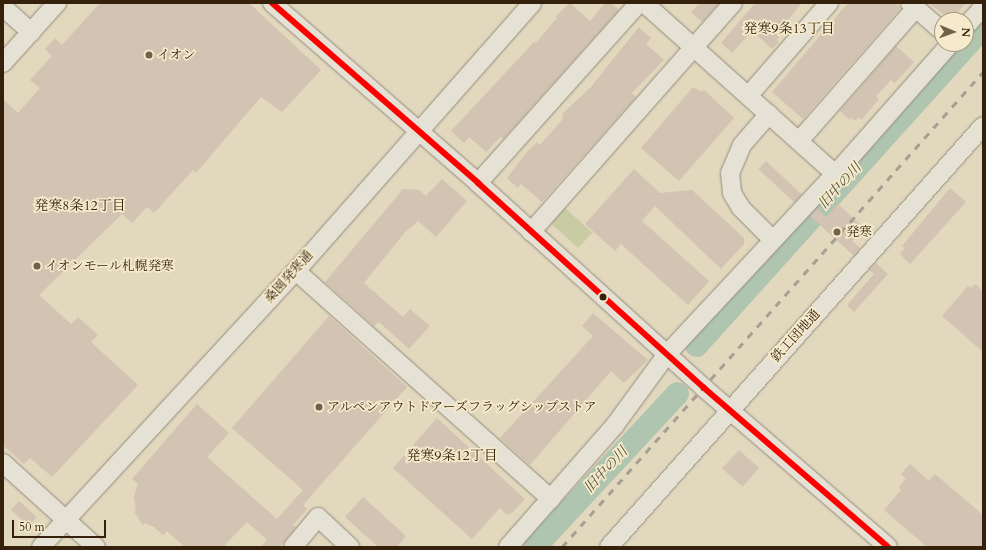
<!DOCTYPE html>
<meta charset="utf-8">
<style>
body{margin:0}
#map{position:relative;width:986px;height:550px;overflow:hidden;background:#e1d8be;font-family:Cardo,"Noto Serif JP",serif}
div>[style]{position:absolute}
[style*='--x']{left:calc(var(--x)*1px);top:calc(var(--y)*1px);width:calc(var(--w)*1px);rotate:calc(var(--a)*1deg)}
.green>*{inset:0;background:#c9cca3;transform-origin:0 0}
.river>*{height:23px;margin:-11.5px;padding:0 11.5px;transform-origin:11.5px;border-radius:11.5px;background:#afc5b0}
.building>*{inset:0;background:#d2c3b2;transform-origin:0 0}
.roads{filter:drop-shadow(0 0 1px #948c7b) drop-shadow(0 0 1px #948c7b)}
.minor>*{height:18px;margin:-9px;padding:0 9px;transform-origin:9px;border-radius:9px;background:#e6e1d5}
.rail>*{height:3px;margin-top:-1.5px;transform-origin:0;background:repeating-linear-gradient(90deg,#a69f94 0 7px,transparent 0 14px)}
.bus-1>*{height:6px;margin:-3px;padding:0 3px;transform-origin:3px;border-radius:3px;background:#f00}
.dots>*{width:11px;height:11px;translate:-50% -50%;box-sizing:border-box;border:2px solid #f5eacb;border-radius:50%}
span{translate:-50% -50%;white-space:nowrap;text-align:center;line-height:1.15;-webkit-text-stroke:3.5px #f5eacb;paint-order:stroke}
.poi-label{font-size:13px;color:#35200c}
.left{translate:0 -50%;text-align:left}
.street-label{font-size:13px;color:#35200c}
.neighbourhood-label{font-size:14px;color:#35200c}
.water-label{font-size:14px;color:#534f3b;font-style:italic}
.frame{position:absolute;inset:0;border:4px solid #35200c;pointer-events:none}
.north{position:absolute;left:934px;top:12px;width:40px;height:40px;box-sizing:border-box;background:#f5eacb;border:1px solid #a8997f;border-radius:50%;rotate:92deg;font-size:11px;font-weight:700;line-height:16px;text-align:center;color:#35200c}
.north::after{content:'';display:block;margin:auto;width:14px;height:18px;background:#71604a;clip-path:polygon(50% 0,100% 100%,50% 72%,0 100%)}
.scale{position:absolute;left:12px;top:520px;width:94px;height:18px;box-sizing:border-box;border:2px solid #35200c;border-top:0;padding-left:5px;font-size:12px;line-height:14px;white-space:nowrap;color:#35200c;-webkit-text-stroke:3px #f5eacb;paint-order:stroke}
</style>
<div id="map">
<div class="green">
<i style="left:564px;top:207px;width:38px;height:21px;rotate:42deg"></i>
</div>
<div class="river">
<i style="--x:696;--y:345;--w:429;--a:-48"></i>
<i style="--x:534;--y:547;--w:210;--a:-47.1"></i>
</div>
<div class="building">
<i style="clip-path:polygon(100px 3px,249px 3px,321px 70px,282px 112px,261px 97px,196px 173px,193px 170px,154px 213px,147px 207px,132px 223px,122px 214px,39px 295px,71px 324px,78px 317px,98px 335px,91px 342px,138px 385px,52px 477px,30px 458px,24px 464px,3px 445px,3px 99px,18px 113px,40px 88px,30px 80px,52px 56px,45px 49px,55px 38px,62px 45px)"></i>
<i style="clip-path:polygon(570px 3px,590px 21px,605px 3px,611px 3px,619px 10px,503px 139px,500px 137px,486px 152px,469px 137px,464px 143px,451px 131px,534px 42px,536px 43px,557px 18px,556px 16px)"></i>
<i style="clip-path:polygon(700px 3px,719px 3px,702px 22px,691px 12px)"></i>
<i style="clip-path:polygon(755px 3px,802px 3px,776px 34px,779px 37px,777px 40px,779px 42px,772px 49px,752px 31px,732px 53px,721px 43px)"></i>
<i style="clip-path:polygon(848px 3px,895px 3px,901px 8px,803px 119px,772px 92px)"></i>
<i style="clip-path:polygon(929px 3px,966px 3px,951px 20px)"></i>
<i style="clip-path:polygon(639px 27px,651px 38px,646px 44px,664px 60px,632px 93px,636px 97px,542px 202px,521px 184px,518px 188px,507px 178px,526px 153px,537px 142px,540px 145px,561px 121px,564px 115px,562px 114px,590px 88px)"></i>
<i style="clip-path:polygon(896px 46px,914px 62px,895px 83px,891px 80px,876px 96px,879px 99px,861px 120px,859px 117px,855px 121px,852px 118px,850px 120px,840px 111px)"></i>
<i style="clip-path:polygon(693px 87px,702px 92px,704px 90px,734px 118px,679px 181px,641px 148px)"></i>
<i style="left:766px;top:161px;width:49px;height:11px;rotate:43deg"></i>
<i style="clip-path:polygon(634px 169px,660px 193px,692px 190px,744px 238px,744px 244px,721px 269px,655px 206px,642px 221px,709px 281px,688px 305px,621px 244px,615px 251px,585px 224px)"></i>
<i style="clip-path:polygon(442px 179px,467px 201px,436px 237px,418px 221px,405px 232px,364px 283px,403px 317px,410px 309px,430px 326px,409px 349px,379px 322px,374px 326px,325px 282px,403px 189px,419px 190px,426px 196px)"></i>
<i style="clip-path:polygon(950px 188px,966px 202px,910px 264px,900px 254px,905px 248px,902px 246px)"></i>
<i style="clip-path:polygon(838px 204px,864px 228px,852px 241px,860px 248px,854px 256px,810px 216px,817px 208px,826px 217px)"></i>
<i style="clip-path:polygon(876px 263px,888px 274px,854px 312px,847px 305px,874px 274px,869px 270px)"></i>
<i style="clip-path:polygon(975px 284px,983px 291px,983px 352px,942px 316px,968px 286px,971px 288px)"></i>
<i style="clip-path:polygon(593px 313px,648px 360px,624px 383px,611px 371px,530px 465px,500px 438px,593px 336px,582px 326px)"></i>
<i style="clip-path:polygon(329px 316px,407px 387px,303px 505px,307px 509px,293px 525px,296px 527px,284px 542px,279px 547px,261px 547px,267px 540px,247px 522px,223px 547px,185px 547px,167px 531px,163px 535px,154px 527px,145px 523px,143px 525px,134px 512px,136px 511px,134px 497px,138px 484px,132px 479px,197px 404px,229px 433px,207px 457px,277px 519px,303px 490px,232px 428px)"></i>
<i style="clip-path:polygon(437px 418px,525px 499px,511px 514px,506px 514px,500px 508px,472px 539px,393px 468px)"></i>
<i style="left:739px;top:450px;width:27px;height:25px;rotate:42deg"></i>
<i style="clip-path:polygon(910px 464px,929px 481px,935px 474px,983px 515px,983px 547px,927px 547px,884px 510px,901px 490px,899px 487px,906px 479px,901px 474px)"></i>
<i style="clip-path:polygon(363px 497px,406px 536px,397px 547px,378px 547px,345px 517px)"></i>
<i style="left:19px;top:501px;width:24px;height:12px;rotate:42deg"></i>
</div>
<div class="roads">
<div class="minor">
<i style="--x:272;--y:3;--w:274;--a:41.1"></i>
<i style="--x:478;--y:183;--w:305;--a:42.2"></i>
<i style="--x:704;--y:388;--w:243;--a:40.8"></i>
<i style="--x:644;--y:3;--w:256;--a:41.8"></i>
<i style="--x:910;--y:3;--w:43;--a:41.2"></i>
<i style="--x:3;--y:7;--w:38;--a:42"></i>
<i style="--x:966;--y:26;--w:25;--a:-48"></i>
<i style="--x:3;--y:63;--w:81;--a:-48"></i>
<i style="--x:749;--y:95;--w:122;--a:-49"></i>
<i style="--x:769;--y:114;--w:41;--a:131.1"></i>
<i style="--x:742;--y:145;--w:30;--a:113"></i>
<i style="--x:730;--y:173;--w:20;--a:84"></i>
<i style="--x:732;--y:193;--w:17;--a:59"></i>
<i style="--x:741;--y:208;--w:45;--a:45"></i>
<i style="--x:799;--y:141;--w:177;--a:-48.7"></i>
<i style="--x:478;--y:183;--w:241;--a:-48.2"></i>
<i style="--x:531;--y:232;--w:305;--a:-48.6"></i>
<i style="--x:296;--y:271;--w:342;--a:41.8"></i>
<i style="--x:3;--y:463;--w:125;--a:42.1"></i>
<i style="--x:41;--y:547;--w:376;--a:-47.3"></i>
<i style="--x:296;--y:271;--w:357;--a:-48.6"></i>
<i style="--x:293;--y:547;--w:39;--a:-50"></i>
<i style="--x:318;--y:517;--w:44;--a:43.2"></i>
<i style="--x:508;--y:547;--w:162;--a:-48.7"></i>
<i style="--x:615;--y:425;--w:88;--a:-53.8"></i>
<i style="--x:667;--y:354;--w:264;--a:-47"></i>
<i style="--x:847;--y:161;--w:156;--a:-48.6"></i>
<i style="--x:609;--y:547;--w:563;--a:-48.38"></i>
</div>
</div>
<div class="rail">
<i style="--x:562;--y:547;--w:635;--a:-48.45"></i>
</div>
<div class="bus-1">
<i style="--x:272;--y:3;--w:274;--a:41.1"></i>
<i style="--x:478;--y:183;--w:305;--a:42.2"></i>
<i style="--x:704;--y:388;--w:243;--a:40.8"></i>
</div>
<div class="dots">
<i style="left:149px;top:55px;background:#71604a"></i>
<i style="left:837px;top:232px;background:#71604a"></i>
<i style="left:37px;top:266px;background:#71604a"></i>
<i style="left:603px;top:297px;background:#35200c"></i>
<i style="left:319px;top:407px;background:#71604a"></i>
</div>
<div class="poi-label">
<span class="left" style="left:157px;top:55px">イオン</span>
<span class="left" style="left:846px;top:232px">発寒</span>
<span class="left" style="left:45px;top:266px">イオンモール札幌発寒</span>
<span class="left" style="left:327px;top:407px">アルペンアウトドアーズフラッグシップストア</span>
</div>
<div class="street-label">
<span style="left:289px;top:277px;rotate:-48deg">桑園発寒通</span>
<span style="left:796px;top:336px;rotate:-48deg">鉄工団地通</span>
</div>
<div class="neighbourhood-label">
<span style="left:789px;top:29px">発寒9条13丁目</span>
<span style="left:80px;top:206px">発寒8条12丁目</span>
<span style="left:452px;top:456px">発寒9条12丁目</span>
</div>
<div class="water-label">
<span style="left:840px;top:186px;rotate:-48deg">旧中の川</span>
<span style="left:606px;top:470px;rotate:-47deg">旧中の川</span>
</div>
<div class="frame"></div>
<div class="north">N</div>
<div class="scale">50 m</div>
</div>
